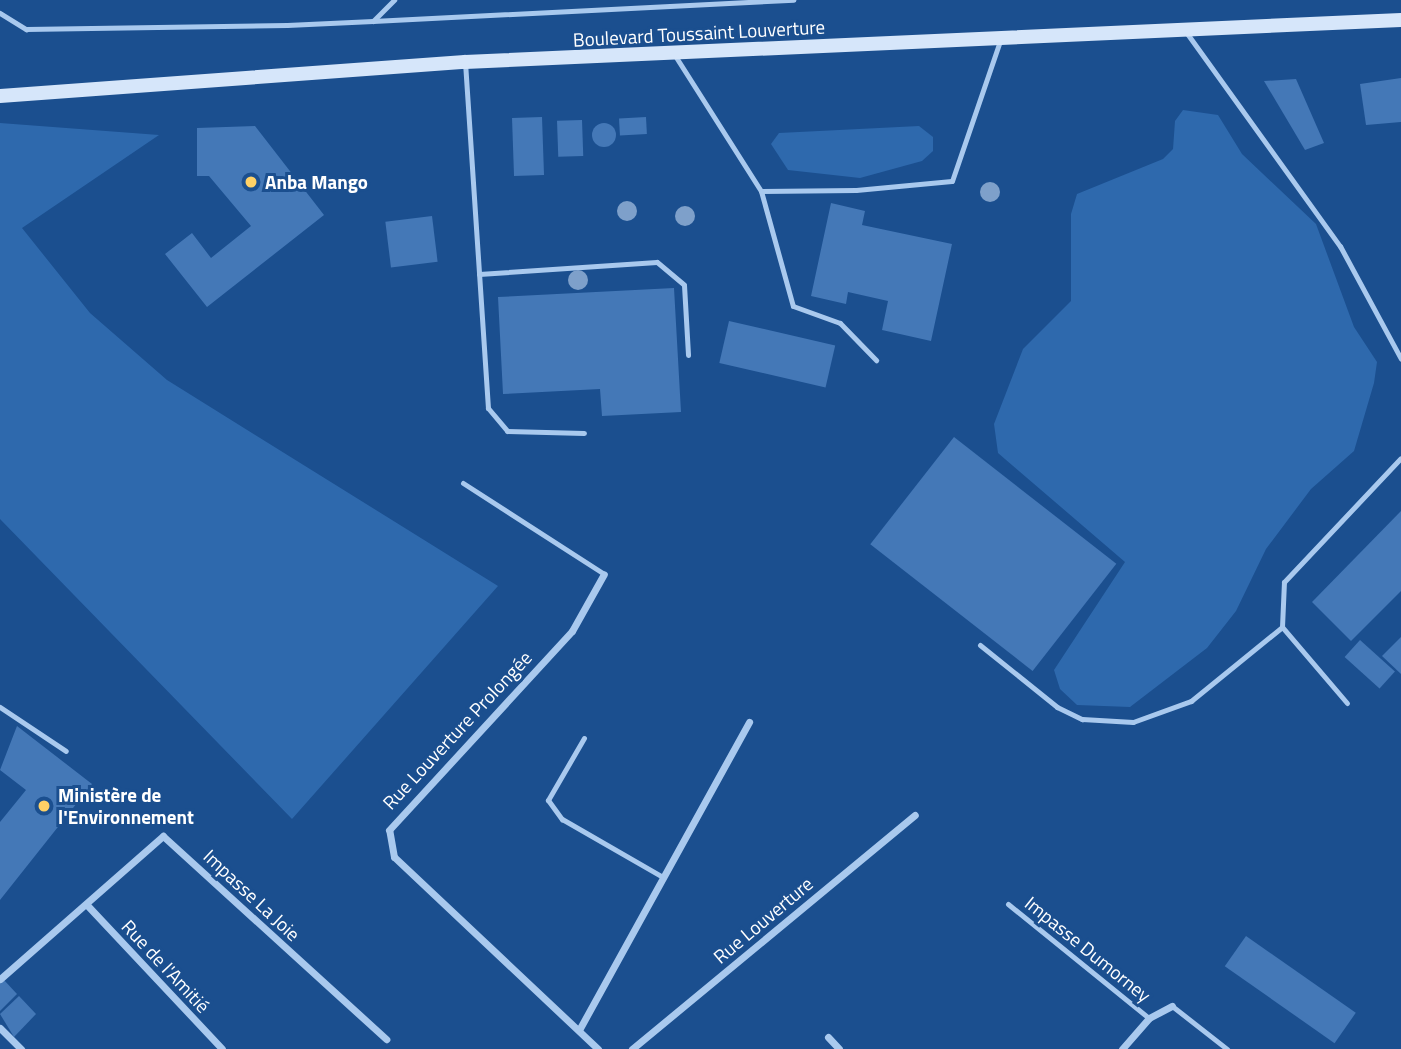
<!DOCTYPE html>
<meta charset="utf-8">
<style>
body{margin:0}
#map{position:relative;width:1401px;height:1049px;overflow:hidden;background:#1b4f8f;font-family:"Titillium Web",sans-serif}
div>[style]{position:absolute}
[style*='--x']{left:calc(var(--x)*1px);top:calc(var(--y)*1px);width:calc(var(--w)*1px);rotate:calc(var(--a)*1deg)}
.green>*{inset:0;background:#2e69ad}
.building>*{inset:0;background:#4478b7;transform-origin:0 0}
.round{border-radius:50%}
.service>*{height:5px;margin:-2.5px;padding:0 2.5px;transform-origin:2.5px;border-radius:2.5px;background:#a9c9ee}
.minor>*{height:7px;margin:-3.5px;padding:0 3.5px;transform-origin:3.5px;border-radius:3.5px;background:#a9c9ee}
.secondary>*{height:14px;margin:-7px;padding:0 7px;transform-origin:7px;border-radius:7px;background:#d6e6fa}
.trees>*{width:20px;height:20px;margin:-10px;border-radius:50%;background:#7ea0ca}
.dots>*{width:19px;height:19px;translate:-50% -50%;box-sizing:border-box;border:4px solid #1b4f8f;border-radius:50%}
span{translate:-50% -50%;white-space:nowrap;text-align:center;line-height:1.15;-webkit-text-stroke:6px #1b4f8f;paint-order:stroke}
.street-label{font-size:19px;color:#fff}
.poi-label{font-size:19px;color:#fff;font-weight:700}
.left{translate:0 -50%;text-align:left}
</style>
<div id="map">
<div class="green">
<i style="clip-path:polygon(1183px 110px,1218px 115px,1242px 154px,1316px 224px,1354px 327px,1377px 362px,1374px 383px,1354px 451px,1311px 489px,1266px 549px,1236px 611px,1207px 648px,1130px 707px,1077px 705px,1060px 689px,1054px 670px,1125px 562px,998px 453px,994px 424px,1023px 349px,1071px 301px,1071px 214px,1077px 194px,1163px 159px,1173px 149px,1175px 121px)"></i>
<i style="clip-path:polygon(0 123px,159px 135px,22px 228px,90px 313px,167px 380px,498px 586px,292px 819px,0 519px)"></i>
<i style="clip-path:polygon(919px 126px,933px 137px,933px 151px,922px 161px,860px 178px,788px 170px,771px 144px,779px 133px)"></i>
</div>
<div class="building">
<i style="clip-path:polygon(1401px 78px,1401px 122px,1366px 125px,1360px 84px)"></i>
<i style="clip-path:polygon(1296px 79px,1324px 143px,1305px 150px,1264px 81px)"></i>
<i style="left:542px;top:117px;width:58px;height:30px;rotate:88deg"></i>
<i style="left:646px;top:117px;width:17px;height:27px;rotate:87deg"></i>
<i style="left:582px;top:120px;width:36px;height:25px;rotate:88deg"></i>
<i class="round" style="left:592px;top:123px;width:24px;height:24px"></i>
<i style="clip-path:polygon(255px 126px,324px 215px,207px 307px,165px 254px,192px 233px,211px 258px,251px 226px,209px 176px,197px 176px,197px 128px)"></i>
<i style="clip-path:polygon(831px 203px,865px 211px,862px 225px,952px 244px,931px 341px,882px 330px,888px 301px,848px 292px,846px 304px,811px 296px)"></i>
<i style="left:432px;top:216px;width:46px;height:47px;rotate:83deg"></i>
<i style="clip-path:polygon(674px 288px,681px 412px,602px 416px,600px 389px,503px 394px,498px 297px)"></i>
<i style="left:729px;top:321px;width:109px;height:43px;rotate:13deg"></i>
<i style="left:954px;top:437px;width:206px;height:136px;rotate:38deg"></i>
<i style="clip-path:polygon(1401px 511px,1401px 591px,1351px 641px,1312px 602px)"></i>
<i style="clip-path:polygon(1401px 637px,1401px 674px,1382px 656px)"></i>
<i style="left:1360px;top:640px;width:47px;height:23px;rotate:42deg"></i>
<i style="clip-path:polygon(17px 726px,92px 784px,0 900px,0 822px,26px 790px,0 770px)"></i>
<i style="left:1246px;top:936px;width:134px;height:37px;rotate:35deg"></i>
<i style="clip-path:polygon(3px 979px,17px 994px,0 1011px,0 982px)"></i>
<i style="clip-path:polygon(19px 996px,36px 1014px,14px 1037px,0 1014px)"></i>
</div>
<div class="service">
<i style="--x:0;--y:13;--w:31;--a:32"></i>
<i style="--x:26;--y:29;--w:261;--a:-0.9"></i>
<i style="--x:287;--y:25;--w:86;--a:-2.7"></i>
<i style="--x:373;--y:21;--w:30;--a:-45"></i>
<i style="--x:373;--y:21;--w:421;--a:-2.9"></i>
<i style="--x:1186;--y:32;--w:264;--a:54.3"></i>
<i style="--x:1340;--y:246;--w:128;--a:61.6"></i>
<i style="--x:674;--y:54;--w:162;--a:57.6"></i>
<i style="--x:761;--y:191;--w:95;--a:-0.6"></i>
<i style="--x:856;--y:190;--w:96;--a:-5.4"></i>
<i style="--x:952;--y:181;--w:148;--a:-71.1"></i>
<i style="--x:465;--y:62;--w:347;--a:86.2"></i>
<i style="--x:488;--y:408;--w:30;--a:50"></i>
<i style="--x:507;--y:431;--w:77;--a:1.5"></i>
<i style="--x:761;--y:191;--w:119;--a:74.5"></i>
<i style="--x:793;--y:306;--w:50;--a:19.9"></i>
<i style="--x:840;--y:323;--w:52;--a:45.8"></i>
<i style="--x:479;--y:274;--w:178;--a:-3.9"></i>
<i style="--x:657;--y:262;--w:35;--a:40"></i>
<i style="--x:684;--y:285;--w:70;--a:86.7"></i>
<i style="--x:463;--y:483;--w:168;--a:32.8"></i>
<i style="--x:980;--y:645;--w:99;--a:38.8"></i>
<i style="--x:1057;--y:707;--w:28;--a:26"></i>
<i style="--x:1082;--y:719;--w:51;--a:3.4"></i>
<i style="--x:1133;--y:722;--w:62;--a:-19.9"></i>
<i style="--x:1191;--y:701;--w:117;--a:-39.1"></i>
<i style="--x:1347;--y:703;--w:100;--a:-130.5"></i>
<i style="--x:1282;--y:627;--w:45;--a:-87.5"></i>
<i style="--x:1284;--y:582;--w:170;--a:-46.7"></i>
<i style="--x:0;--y:707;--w:79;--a:33.7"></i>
<i style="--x:584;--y:738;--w:72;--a:120.1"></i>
<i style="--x:548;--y:800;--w:24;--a:54"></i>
<i style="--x:562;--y:819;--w:116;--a:29.9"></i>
<i style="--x:1008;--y:904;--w:181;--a:39"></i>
<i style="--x:1172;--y:1006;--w:70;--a:38"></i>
</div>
<div class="minor">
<i style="--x:87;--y:905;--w:197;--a:46.8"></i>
<i style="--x:0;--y:979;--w:217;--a:-41.3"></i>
<i style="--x:163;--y:836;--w:302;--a:42.3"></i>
<i style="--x:0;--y:1028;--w:30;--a:45"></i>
<i style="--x:579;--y:1030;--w:352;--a:-61.1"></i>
<i style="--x:828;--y:1037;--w:16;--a:47"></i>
<i style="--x:598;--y:1049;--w:280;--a:-136.7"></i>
<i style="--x:394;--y:857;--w:27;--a:-100"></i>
<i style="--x:389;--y:830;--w:270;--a:-47.4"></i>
<i style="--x:572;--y:631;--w:65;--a:-60.7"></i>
<i style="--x:632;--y:1049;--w:367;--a:-39.6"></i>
<i style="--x:1122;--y:1049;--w:41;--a:-48.9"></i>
<i style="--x:1149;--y:1018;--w:26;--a:-28"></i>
</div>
<div class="secondary">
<i style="--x:0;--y:96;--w:466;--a:-4.2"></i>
<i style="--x:465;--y:62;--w:937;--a:-2.57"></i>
</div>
<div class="trees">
<i style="left:990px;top:192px"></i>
<i style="left:627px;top:211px"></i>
<i style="left:685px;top:216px"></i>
<i style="left:578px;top:280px"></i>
</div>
<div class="dots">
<i style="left:251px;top:182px;background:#ffd166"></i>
<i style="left:44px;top:806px;background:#ffd166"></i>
</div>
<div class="street-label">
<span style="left:699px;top:33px;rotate:-3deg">Boulevard Toussaint Louverture</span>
<span style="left:457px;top:730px;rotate:-47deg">Rue Louverture Prolongée</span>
<span style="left:252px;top:895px;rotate:43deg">Impasse La Joie</span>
<span style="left:763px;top:920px;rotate:-40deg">Rue Louverture</span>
<span style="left:1088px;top:949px;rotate:39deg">Impasse Dumorney</span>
<span style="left:166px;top:966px;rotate:47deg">Rue de l'Amitié</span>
</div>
<div class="poi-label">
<span class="left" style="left:265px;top:182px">Anba Mango</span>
<span class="left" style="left:58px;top:806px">Ministère de<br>l'Environnement</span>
</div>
</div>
